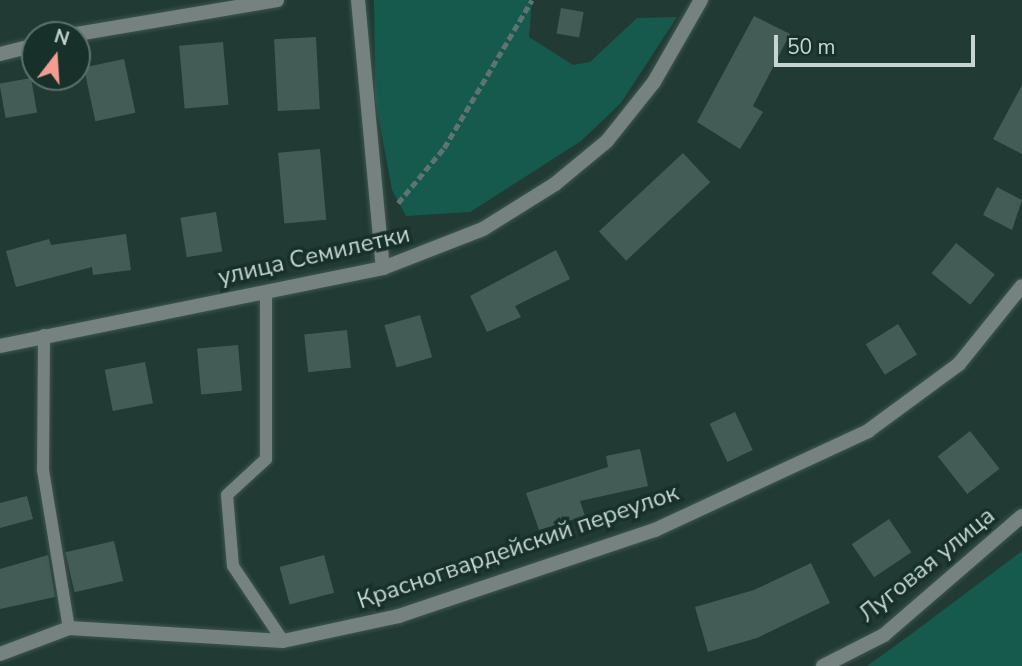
<!DOCTYPE html>
<meta charset="utf-8">
<style>
body{margin:0}
#map{position:relative;width:1022px;height:666px;overflow:hidden;background:#213a34;font-family:"Nunito Sans",sans-serif}
div>[style]{position:absolute}
[style*='--x']{left:calc(var(--x)*1px);top:calc(var(--y)*1px);width:calc(var(--w)*1px);rotate:calc(var(--a)*1deg)}
.green>*{inset:0;background:#165a4d}
.building>*{inset:0;background:#435d56;transform-origin:0 0}
.path>*{height:4.5px;margin-top:-2.25px;transform-origin:0;background:repeating-linear-gradient(90deg,#5f746f 0 7px,transparent 0 10.5px)}
.roads{filter:drop-shadow(0 0 2px #3f5650) drop-shadow(0 0 2px #3f5650)}
.lane>*{height:12px;margin:-6px;padding:0 6px;transform-origin:6px;border-radius:6px;background:#76827f}
.street>*{height:14px;margin:-7px;padding:0 7px;transform-origin:7px;border-radius:7px;background:#76827f}
span{translate:-50% -50%;white-space:nowrap;text-align:center;line-height:1.15;-webkit-text-stroke:7px #17302a;paint-order:stroke}
.street-label{font-size:24px;color:#c6d5d1}
.north{position:absolute;left:21px;top:21px;width:70px;height:70px;box-sizing:border-box;background:#17302a;border:2px solid #5d726d;border-radius:50%;rotate:17deg;font-size:19px;font-weight:700;line-height:28px;text-align:center;color:#c6d5d1}
.north::after{content:'';display:block;margin:auto;width:24px;height:32px;background:#f59c92;clip-path:polygon(50% 0,100% 100%,50% 72%,0 100%)}
.scale{position:absolute;left:774px;top:35px;width:201px;height:32px;box-sizing:border-box;border:4px solid #c6d5d1;border-top:0;padding-left:9px;font-size:21px;line-height:24px;white-space:nowrap;color:#c6d5d1;-webkit-text-stroke:5px #17302a;paint-order:stroke}
</style>
<div id="map">
<div class="green">
<i style="clip-path:polygon(374px 0,532px 0,529px 37px,573px 65px,590px 62px,637px 18px,677px 17px,621px 103px,581px 141px,470px 212px,406px 216px,392px 190px,375px 99px)"></i>
<i style="clip-path:polygon(1022px 551px,1022px 666px,867px 666px,910px 635px)"></i>
</div>
<div class="building">
<i style="left:561px;top:8px;width:23px;height:26px;rotate:10deg"></i>
<i style="clip-path:polygon(754px 16px,790px 34px,753px 106px,763px 112px,740px 149px,697px 122px)"></i>
<i style="left:316px;top:37px;width:72px;height:42px;rotate:87deg"></i>
<i style="left:223px;top:42px;width:63px;height:44px;rotate:85deg"></i>
<i style="left:124px;top:59px;width:55px;height:41px;rotate:78deg"></i>
<i style="left:31px;top:78px;width:35px;height:32px;rotate:80deg"></i>
<i style="clip-path:polygon(1022px 85px,1022px 154px,993px 139px)"></i>
<i style="left:320px;top:149px;width:71px;height:42px;rotate:85deg"></i>
<i style="left:683px;top:153px;width:40px;height:115px;rotate:47deg"></i>
<i style="clip-path:polygon(997px 187px,1022px 200px,1012px 230px,983px 215px)"></i>
<i style="left:216px;top:212px;width:40px;height:36px;rotate:81deg"></i>
<i style="clip-path:polygon(126px 234px,131px 270px,93px 275px,92px 267px,16px 287px,6px 251px,49px 239px,51px 245px)"></i>
<i style="left:956px;top:243px;width:50px;height:39px;rotate:39deg"></i>
<i style="clip-path:polygon(556px 250px,570px 279px,515px 306px,521px 317px,487px 332px,470px 296px)"></i>
<i style="left:420px;top:315px;width:44px;height:37px;rotate:74deg"></i>
<i style="left:898px;top:324px;width:36px;height:38px;rotate:58deg"></i>
<i style="left:347px;top:330px;width:38px;height:43px;rotate:84deg"></i>
<i style="left:238px;top:345px;width:46px;height:41px;rotate:85deg"></i>
<i style="left:145px;top:362px;width:42px;height:41px;rotate:79deg"></i>
<i style="left:735px;top:412px;width:42px;height:28px;rotate:65deg"></i>
<i style="left:970px;top:431px;width:48px;height:41px;rotate:52deg"></i>
<i style="clip-path:polygon(640px 449px,648px 486px,580px 501px,585px 516px,539px 530px,526px 493px,608px 467px,606px 456px)"></i>
<i style="clip-path:polygon(27px 496px,33px 519px,0 528px,0 503px)"></i>
<i style="left:889px;top:519px;width:40px;height:45px;rotate:56deg"></i>
<i style="left:114px;top:541px;width:41px;height:50px;rotate:77deg"></i>
<i style="clip-path:polygon(48px 555px,55px 597px,0 609px,0 569px)"></i>
<i style="left:324px;top:555px;width:39px;height:46px;rotate:75deg"></i>
<i style="clip-path:polygon(811px 563px,830px 603px,757px 638px,708px 652px,695px 607px,754px 590px)"></i>
</div>
<div class="path">
<i style="--x:398;--y:203;--w:72;--a:-50.1"></i>
<i style="--x:444;--y:148;--w:172;--a:-59.3"></i>
</div>
<div class="roads">
<div class="lane">
<i style="--x:266;--y:293;--w:166;--a:90"></i>
<i style="--x:266;--y:459;--w:53;--a:137.3"></i>
<i style="--x:227;--y:495;--w:71;--a:85.2"></i>
<i style="--x:233;--y:566;--w:90;--a:56.3"></i>
<i style="--x:44;--y:335;--w:135;--a:90.4"></i>
<i style="--x:43;--y:470;--w:160;--a:80.7"></i>
</div>
<div class="street">
<i style="--x:358;--y:0;--w:269;--a:84.7"></i>
<i style="--x:71;--y:35;--w:209;--a:-9.6"></i>
<i style="--x:0;--y:54;--w:36;--a:-14"></i>
<i style="--x:0;--y:346;--w:391;--a:-11.5"></i>
<i style="--x:383;--y:268;--w:107;--a:-21.3"></i>
<i style="--x:483;--y:229;--w:85;--a:-32"></i>
<i style="--x:555;--y:184;--w:67;--a:-39.6"></i>
<i style="--x:607;--y:141;--w:75;--a:-51.5"></i>
<i style="--x:654;--y:82;--w:95;--a:-60.2"></i>
<i style="--x:0;--y:654;--w:74;--a:-20.6"></i>
<i style="--x:69;--y:628;--w:214;--a:3.5"></i>
<i style="--x:283;--y:641;--w:119;--a:-12.2"></i>
<i style="--x:399;--y:616;--w:270;--a:-18.6"></i>
<i style="--x:655;--y:530;--w:235;--a:-24.9"></i>
<i style="--x:868;--y:431;--w:113;--a:-36.4"></i>
<i style="--x:959;--y:364;--w:100;--a:-51.1"></i>
<i style="--x:823;--y:666;--w:68;--a:-26.9"></i>
<i style="--x:884;--y:635;--w:182;--a:-40.8"></i>
</div>
</div>
<div class="street-label">
<span style="left:314px;top:256px;rotate:-13deg">улица Семилетки</span>
<span style="left:518px;top:547px;rotate:-19deg">Красногвардейский переулок</span>
<span style="left:927px;top:565px;rotate:-39deg">Луговая улица</span>
</div>
<div class="north">N</div>
<div class="scale">50 m</div>
</div>
